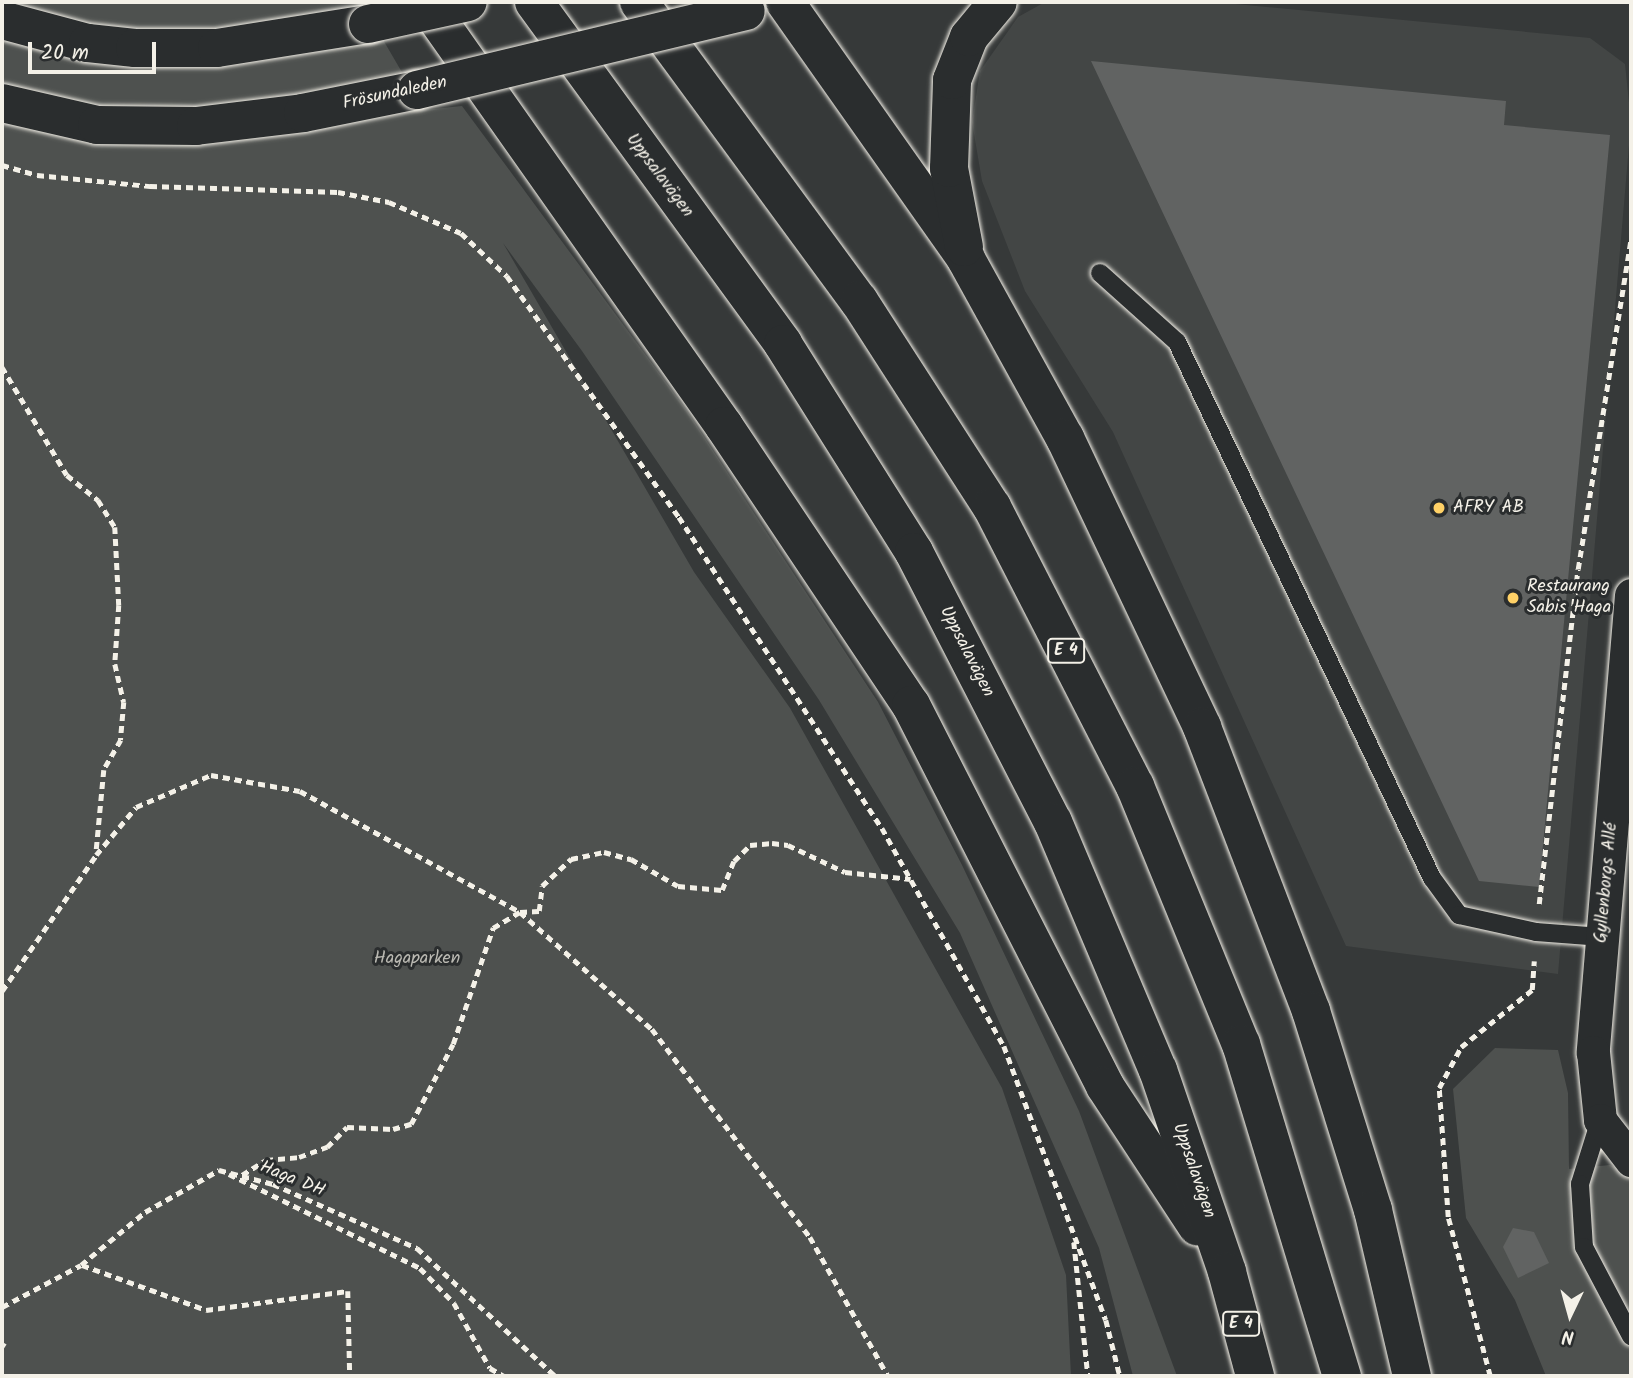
<!DOCTYPE html>
<meta charset="utf-8">
<style>
body{margin:0}
#map{position:relative;width:1633px;height:1378px;overflow:hidden;background:#363939;font-family:Kalam,sans-serif}
div>[style]{position:absolute}
[style*='--x']{left:calc(var(--x)*1px);top:calc(var(--y)*1px);width:calc(var(--w)*1px);rotate:calc(var(--a)*1deg)}
.built>*{inset:0;background:#434645}
.green>*{inset:0;background:#4e514f}
.building>*{inset:0;background:#616362}
.path>*{height:4.5px;margin-top:-2.25px;transform-origin:0;background:repeating-linear-gradient(90deg,#f4f1e8 0 7px,transparent 0 12px)}
.roads{filter:drop-shadow(0 0 2px #f4f1e8) drop-shadow(0 0 2px #f4f1e8)}
.lane>*{height:18px;margin:-9px;padding:0 9px;transform-origin:9px;border-radius:9px;background:#2a2d2e}
.street>*{height:33px;margin:-16.5px;padding:0 16.5px;transform-origin:16.5px;border-radius:16.5px;background:#2a2d2e}
.secondary>*{height:38px;margin:-19px;padding:0 19px;transform-origin:19px;border-radius:19px;background:#2a2d2e}
.highway>*{height:38px;margin:-19px;padding:0 19px;transform-origin:19px;border-radius:19px;background:#2a2d2e}
.bridges{filter:drop-shadow(0 0 2px #f4f1e8) drop-shadow(0 0 2px #f4f1e8)}
.secondary-bridge>*{height:38px;margin:-19px;padding:0 19px;transform-origin:19px;border-radius:19px;background:#2a2d2e}
.dots>*{width:19px;height:19px;translate:-50% -50%;box-sizing:border-box;border:4px solid #2a2d2e;border-radius:50%}
span{translate:-50% -50%;white-space:nowrap;text-align:center;line-height:1.15;-webkit-text-stroke:6px #2a2d2e;paint-order:stroke}
.shield-label span{padding:2px 5px;background:#2a2d2e;border:2px solid;border-radius:5px;-webkit-text-stroke-width:0}
.shield-label{font-size:16px;color:#f4f1e8;font-weight:700}
.street-label{font-size:18px;color:#f4f1e8}
.poi-label{font-size:18px;color:#f4f1e8}
.left{translate:0 -50%;text-align:left}
.park-label{font-size:18px;color:#bab9b2}
.frame{position:absolute;inset:0;border:4px solid #f4f1e8;pointer-events:none}
.north{position:absolute;left:1535px;top:1280px;width:70px;height:70px;-webkit-text-stroke:5px #2a2d2e;paint-order:stroke;rotate:185deg;font-size:19px;font-weight:700;line-height:28px;text-align:center;color:#f4f1e8}
.north::after{content:'';display:block;margin:auto;width:24px;height:32px;background:#f4f1e8;clip-path:polygon(50% 0,100% 100%,50% 72%,0 100%)}
.scale{position:absolute;left:28px;top:42px;width:128px;height:32px;box-sizing:border-box;border:4px solid #f4f1e8;border-top:0;padding-left:9px;font-size:21px;line-height:24px;white-space:nowrap;color:#f4f1e8;-webkit-text-stroke:5px #2a2d2e;paint-order:stroke}
</style>
<div id="map">
<div class="built">
<i style="clip-path:polygon(1045px 2px,1215px 2px,1590px 38px,1625px 64px,1631px 122px,1558px 974px,1346px 946px,1113px 432px,1025px 291px,982px 181px,972px 122px,980px 71px,1018px 17px)"></i>
</div>
<div class="green">
<i style="clip-path:polygon(2px 2px,361px 2px,424px 110px,462px 106px,687px 411px,878px 702px,962px 865px,1079px 1111px,1177px 1376px,1133px 1376px,1099px 1248px,960px 933px,819px 700px,582px 351px,503px 243px,694px 572px,790px 708px,1002px 1088px,1066px 1275px,1071px 1376px,2px 1376px)"></i>
<i style="clip-path:polygon(1495px 1048px,1558px 1050px,1568px 1093px,1569px 1169px,1610px 1165px,1631px 1175px,1631px 1376px,1546px 1376px,1515px 1300px,1466px 1218px,1453px 1089px)"></i>
</div>
<div class="building">
<i style="clip-path:polygon(1091px 61px,1506px 101px,1504px 125px,1610px 135px,1539px 887px,1479px 881px)"></i>
<i style="clip-path:polygon(1513px 1228px,1534px 1232px,1549px 1263px,1518px 1278px,1503px 1247px)"></i>
</div>
<div class="path">
<i style="--x:2;--y:165;--w:36;--a:16"></i>
<i style="--x:37;--y:175;--w:114;--a:5.6"></i>
<i style="--x:150;--y:186;--w:188;--a:1.8"></i>
<i style="--x:338;--y:192;--w:52;--a:11.1"></i>
<i style="--x:389;--y:202;--w:78;--a:23.3"></i>
<i style="--x:461;--y:233;--w:63;--a:43.1"></i>
<i style="--x:507;--y:276;--w:296;--a:54.5"></i>
<i style="--x:679;--y:517;--w:371;--a:56.9"></i>
<i style="--x:882;--y:828;--w:250;--a:60.8"></i>
<i style="--x:1004;--y:1046;--w:292;--a:69.6"></i>
<i style="--x:1106;--y:1320;--w:58;--a:76"></i>
<i style="--x:2;--y:367;--w:126;--a:59"></i>
<i style="--x:67;--y:475;--w:40;--a:39"></i>
<i style="--x:98;--y:500;--w:32;--a:58"></i>
<i style="--x:115;--y:527;--w:78;--a:87.1"></i>
<i style="--x:119;--y:605;--w:59;--a:93.9"></i>
<i style="--x:115;--y:664;--w:39;--a:77"></i>
<i style="--x:124;--y:702;--w:38;--a:95"></i>
<i style="--x:121;--y:740;--w:34;--a:120"></i>
<i style="--x:104;--y:770;--w:84;--a:95.4"></i>
<i style="--x:1539;--y:904;--w:337;--a:-83.4"></i>
<i style="--x:1578;--y:569;--w:334;--a:-80.9"></i>
<i style="--x:2;--y:991;--w:165;--a:-55.3"></i>
<i style="--x:96;--y:855;--w:62;--a:-50.2"></i>
<i style="--x:136;--y:807;--w:82;--a:-23.1"></i>
<i style="--x:211;--y:775;--w:90;--a:10.2"></i>
<i style="--x:300;--y:791;--w:251;--a:28.8"></i>
<i style="--x:520;--y:912;--w:176;--a:41.6"></i>
<i style="--x:652;--y:1029;--w:261;--a:52.8"></i>
<i style="--x:810;--y:1237;--w:159;--a:60.7"></i>
<i style="--x:229;--y:1174;--w:213;--a:26.2"></i>
<i style="--x:420;--y:1268;--w:49;--a:45.8"></i>
<i style="--x:454;--y:1303;--w:74;--a:61"></i>
<i style="--x:490;--y:1368;--w:16;--a:30"></i>
<i style="--x:242;--y:1175;--w:28;--a:-32"></i>
<i style="--x:266;--y:1160;--w:33;--a:-5"></i>
<i style="--x:299;--y:1157;--w:30;--a:-20"></i>
<i style="--x:327;--y:1147;--w:28;--a:-45"></i>
<i style="--x:347;--y:1127;--w:46;--a:2.5"></i>
<i style="--x:393;--y:1129;--w:19;--a:-16"></i>
<i style="--x:411;--y:1124;--w:90;--a:-62.3"></i>
<i style="--x:453;--y:1044;--w:123;--a:-71"></i>
<i style="--x:493;--y:928;--w:31;--a:-31"></i>
<i style="--x:520;--y:912;--w:19;--a:-3"></i>
<i style="--x:539;--y:911;--w:25;--a:-83"></i>
<i style="--x:542;--y:886;--w:40;--a:-43"></i>
<i style="--x:571;--y:859;--w:34;--a:-12"></i>
<i style="--x:604;--y:852;--w:28;--a:15"></i>
<i style="--x:631;--y:859;--w:54;--a:29.9"></i>
<i style="--x:678;--y:886;--w:44;--a:5.2"></i>
<i style="--x:722;--y:890;--w:31;--a:-68"></i>
<i style="--x:734;--y:861;--w:23;--a:-45"></i>
<i style="--x:750;--y:845;--w:22;--a:-5"></i>
<i style="--x:772;--y:843;--w:16;--a:7"></i>
<i style="--x:788;--y:845;--w:63;--a:25.3"></i>
<i style="--x:845;--y:872;--w:66;--a:6.1"></i>
<i style="--x:1074;--y:1242;--w:135;--a:84"></i>
<i style="--x:82;--y:1265;--w:132;--a:19.9"></i>
<i style="--x:206;--y:1310;--w:143;--a:-7.6"></i>
<i style="--x:348;--y:1291;--w:85;--a:88.7"></i>
<i style="--x:2;--y:1307;--w:89;--a:-28"></i>
<i style="--x:81;--y:1265;--w:83;--a:-39.6"></i>
<i style="--x:145;--y:1212;--w:85;--a:-29.6"></i>
<i style="--x:219;--y:1170;--w:56;--a:14.5"></i>
<i style="--x:273;--y:1184;--w:158;--a:24"></i>
<i style="--x:417;--y:1248;--w:188;--a:42.8"></i>
<i style="--x:2;--y:1344;--w:4;--a:34"></i>
<i style="--x:1490;--y:1376;--w:164;--a:-104.8"></i>
<i style="--x:1448;--y:1217;--w:129;--a:-94"></i>
<i style="--x:1439;--y:1088;--w:47;--a:-61.8"></i>
<i style="--x:1461;--y:1047;--w:91;--a:-38.8"></i>
<i style="--x:1532;--y:990;--w:29;--a:-86"></i>
</div>
<div class="roads">
<div class="lane">
<i style="--x:1100;--y:273;--w:103;--a:41.9"></i>
<i style="--x:1177;--y:342;--w:594;--a:64.56"></i>
<i style="--x:1432;--y:878;--w:46;--a:53.9"></i>
<i style="--x:1459;--y:915;--w:79;--a:12.4"></i>
<i style="--x:1536;--y:932;--w:66;--a:4.3"></i>
<i style="--x:1600;--y:1120;--w:67;--a:107.4"></i>
<i style="--x:1580;--y:1184;--w:63;--a:86.4"></i>
<i style="--x:1584;--y:1247;--w:101;--a:62.2"></i>
</div>
<div class="street">
<i style="--x:1631;--y:595;--w:459;--a:94.8"></i>
<i style="--x:1593;--y:1052;--w:68;--a:84.1"></i>
<i style="--x:1600;--y:1120;--w:51;--a:52.2"></i>
</div>
<div class="secondary">
<i style="--x:2;--y:20;--w:89;--a:15"></i>
<i style="--x:88;--y:43;--w:47;--a:6.1"></i>
<i style="--x:135;--y:48;--w:82;--a:0"></i>
<i style="--x:217;--y:48;--w:153;--a:-9"></i>
<i style="--x:2;--y:103;--w:98;--a:13"></i>
<i style="--x:97;--y:125;--w:99;--a:0.6"></i>
<i style="--x:196;--y:126;--w:108;--a:-6.9"></i>
<i style="--x:303;--y:113;--w:116;--a:-11.4"></i>
</div>
<div class="highway">
<i style="--x:425;--y:2;--w:519;--a:54.81"></i>
<i style="--x:724;--y:426;--w:336;--a:56.2"></i>
<i style="--x:911;--y:705;--w:428;--a:63"></i>
<i style="--x:1105;--y:1086;--w:168;--a:56.7"></i>
<i style="--x:534;--y:2;--w:423;--a:53.9"></i>
<i style="--x:783;--y:344;--w:246;--a:57.8"></i>
<i style="--x:914;--y:552;--w:304;--a:62.8"></i>
<i style="--x:1053;--y:822;--w:269;--a:67.1"></i>
<i style="--x:1158;--y:1070;--w:213;--a:71.1"></i>
<i style="--x:1227;--y:1272;--w:108;--a:74.9"></i>
<i style="--x:639;--y:2;--w:371;--a:53.7"></i>
<i style="--x:859;--y:301;--w:245;--a:57.2"></i>
<i style="--x:992;--y:507;--w:314;--a:62.9"></i>
<i style="--x:1135;--y:786;--w:279;--a:67.7"></i>
<i style="--x:1241;--y:1044;--w:347;--a:73.1"></i>
<i style="--x:785;--y:2;--w:314;--a:54.8"></i>
<i style="--x:966;--y:259;--w:205;--a:61.1"></i>
<i style="--x:1065;--y:438;--w:320;--a:64.6"></i>
<i style="--x:1202;--y:727;--w:304;--a:69"></i>
<i style="--x:1311;--y:1011;--w:208;--a:72.7"></i>
<i style="--x:1373;--y:1210;--w:171;--a:76.8"></i>
<i style="--x:964;--y:247;--w:80;--a:-100.8"></i>
<i style="--x:949;--y:168;--w:88;--a:-88"></i>
<i style="--x:952;--y:80;--w:46;--a:-68.4"></i>
<i style="--x:969;--y:37;--w:45;--a:-50.4"></i>
</div>
</div>
<div class="bridges">
<div class="secondary-bridge">
<i style="--x:368;--y:24;--w:102;--a:-12.4"></i>
<i style="--x:417;--y:90;--w:338;--a:-13.5"></i>
</div>
</div>
<div class="dots">
<i style="left:1439px;top:508px;background:#ffd166"></i>
<i style="left:1513px;top:598px;background:#ffd166"></i>
</div>
<div class="shield-label">
<span style="left:1066px;top:651px">E 4</span>
<span style="left:1241px;top:1324px">E 4</span>
</div>
<div class="street-label">
<span style="left:395px;top:94px;rotate:-12deg">Frösundaleden</span>
<span style="left:659px;top:176px;rotate:53deg">Uppsalavägen</span>
<span style="left:966px;top:652px;rotate:63deg">Uppsalavägen</span>
<span style="left:1607px;top:883px;rotate:-85deg">Gyllenborgs Allé</span>
<span style="left:1193px;top:1171px;rotate:71deg">Uppsalavägen</span>
<span style="left:292px;top:1180px;rotate:22deg">Haga DH</span>
</div>
<div class="poi-label">
<span class="left" style="left:1453px;top:508px">AFRY AB</span>
<span class="left" style="left:1527px;top:598px">Restaurang<br>Sabis Haga</span>
</div>
<div class="park-label">
<span style="left:417px;top:959px">Hagaparken</span>
</div>
<div class="frame"></div>
<div class="north">N</div>
<div class="scale">20 m</div>
</div>
